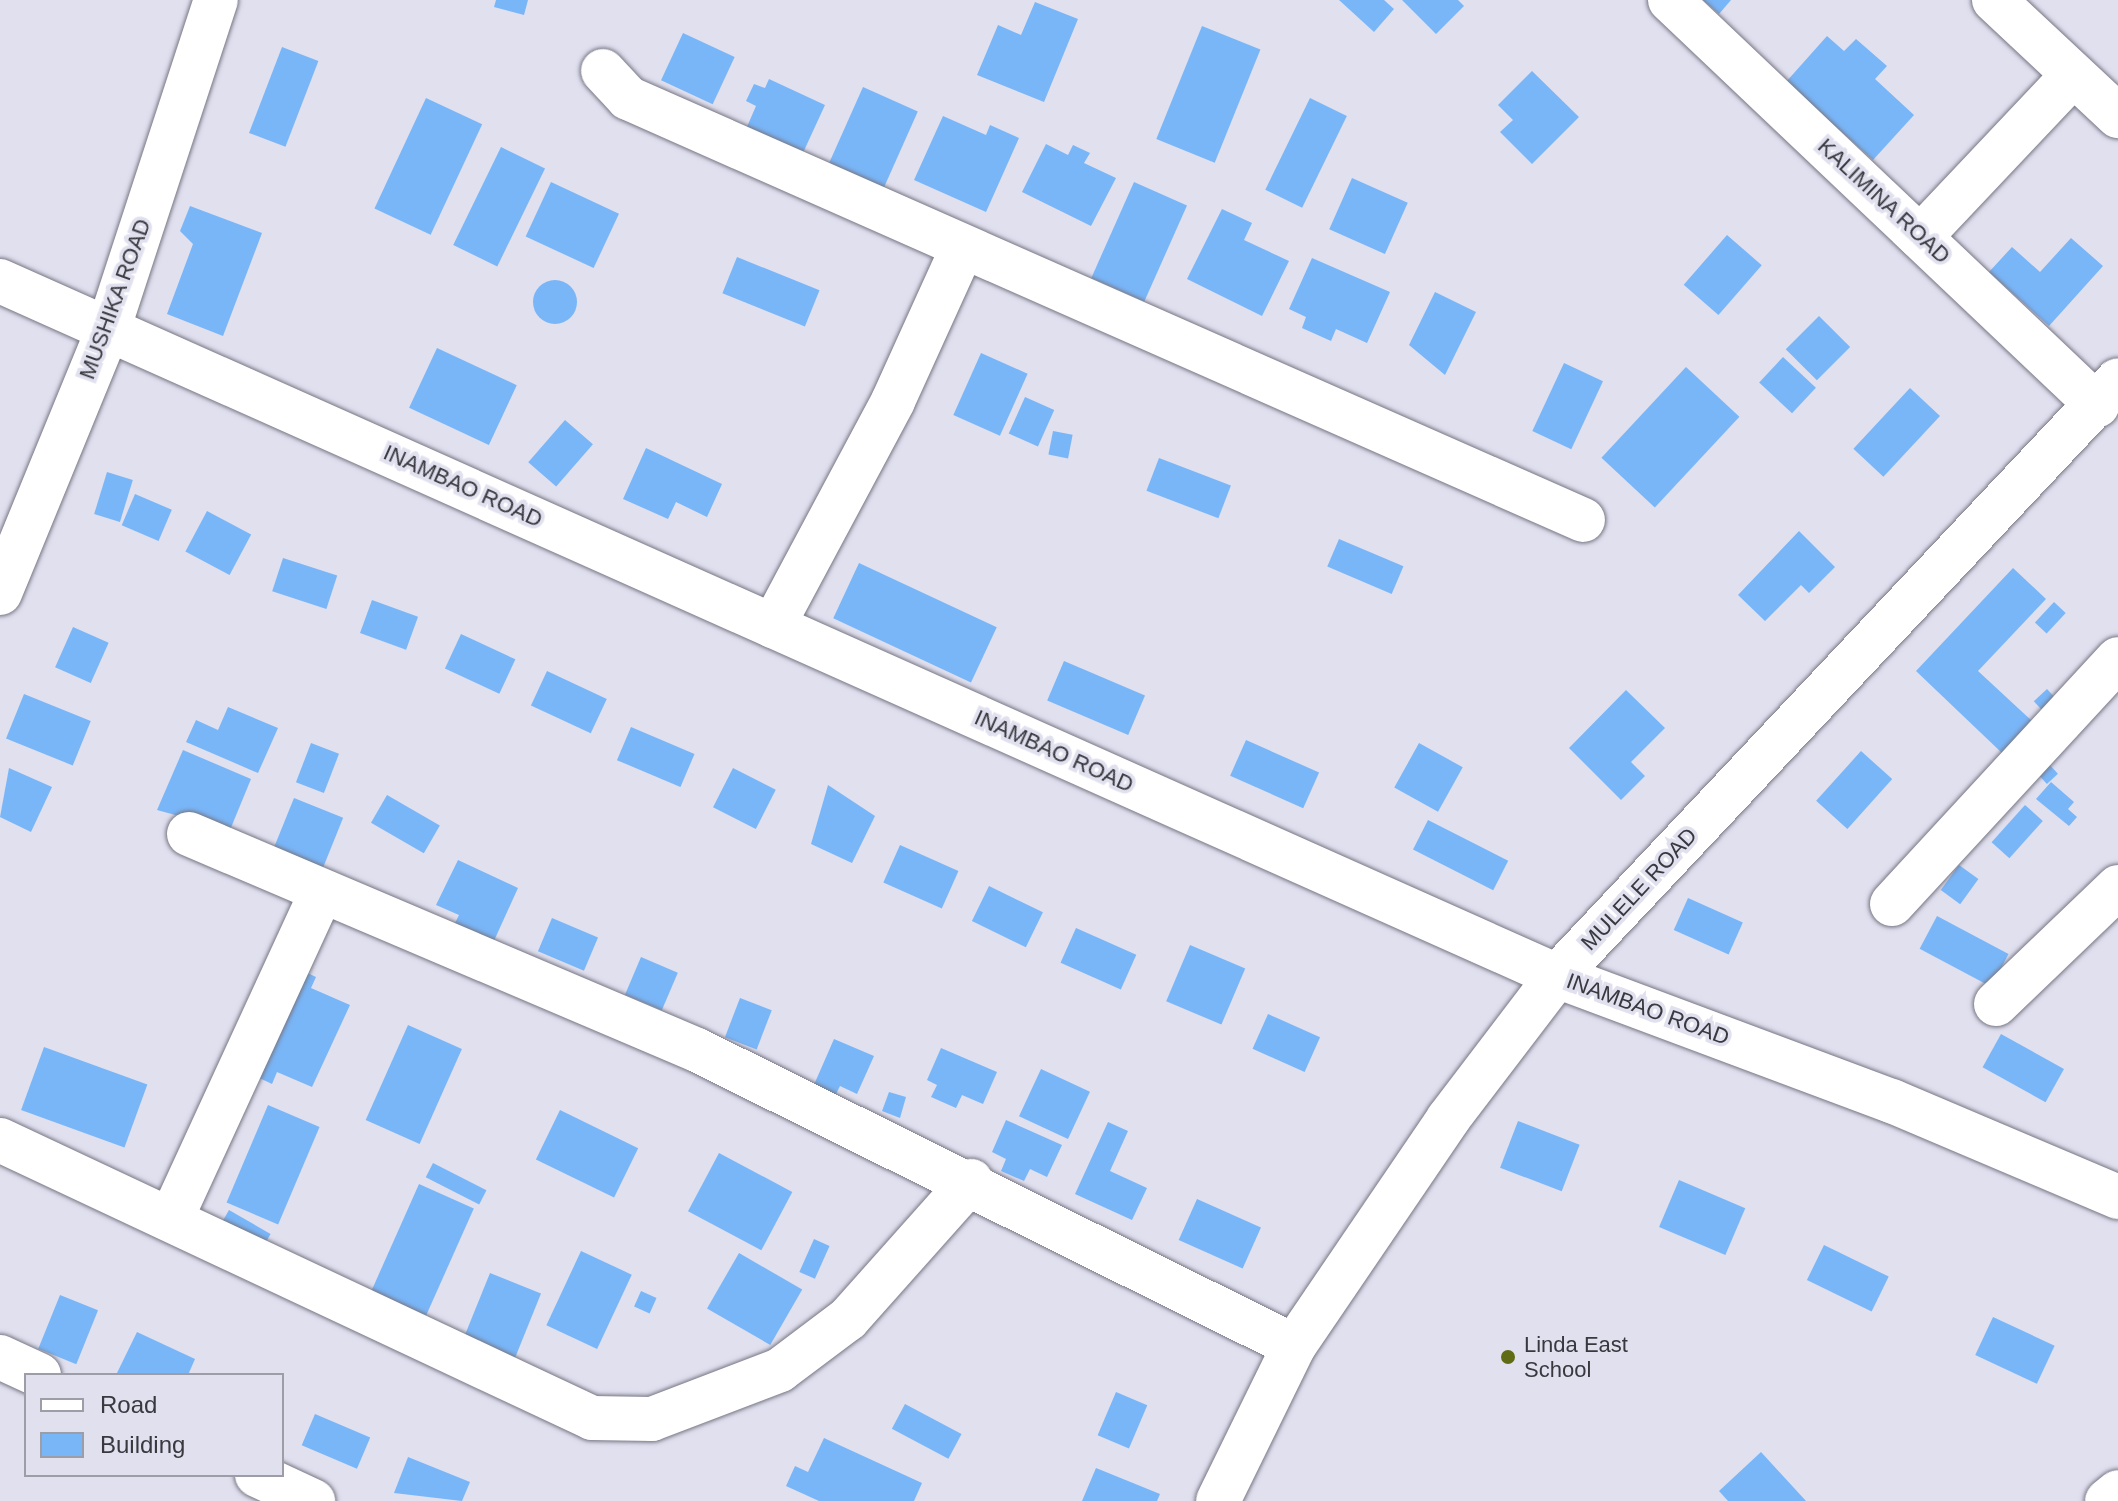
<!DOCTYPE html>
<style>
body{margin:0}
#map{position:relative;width:2118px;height:1501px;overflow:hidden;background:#e0e0ef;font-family:Helvetica,sans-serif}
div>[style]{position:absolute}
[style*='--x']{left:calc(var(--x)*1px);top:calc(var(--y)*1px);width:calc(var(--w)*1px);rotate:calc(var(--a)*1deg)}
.building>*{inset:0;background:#79b6f8;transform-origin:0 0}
.round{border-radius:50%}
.roads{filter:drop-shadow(0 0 2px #767684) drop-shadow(0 0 2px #767684)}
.minor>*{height:44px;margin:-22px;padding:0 22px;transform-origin:22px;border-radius:22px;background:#fff}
.dots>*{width:22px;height:22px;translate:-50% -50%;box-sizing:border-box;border:4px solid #e0e0ef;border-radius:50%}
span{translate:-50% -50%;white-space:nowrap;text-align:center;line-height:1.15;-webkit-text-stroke:7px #e0e0ef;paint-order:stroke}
.street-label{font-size:22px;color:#38383e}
.poi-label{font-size:22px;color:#38383e}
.left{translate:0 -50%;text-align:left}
.legend{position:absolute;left:24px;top:1373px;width:260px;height:104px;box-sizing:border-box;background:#e0e0ef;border:2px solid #9d9da8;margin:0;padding:10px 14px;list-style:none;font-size:24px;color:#38383e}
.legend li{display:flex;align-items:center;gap:16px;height:40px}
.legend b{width:40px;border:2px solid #9d9da8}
</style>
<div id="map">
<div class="building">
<i style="clip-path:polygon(496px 0,528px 0,524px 15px,494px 7px)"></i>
<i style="clip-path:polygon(1339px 0,1384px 0,1394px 9px,1374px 32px)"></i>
<i style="clip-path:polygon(1402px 0,1458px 0,1464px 6px,1436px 34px)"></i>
<i style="clip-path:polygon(1703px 0,1731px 0,1719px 14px)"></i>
<i style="clip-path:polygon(1035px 2px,1078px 19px,1044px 102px,977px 75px,998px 25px,1021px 35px)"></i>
<i style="left:1202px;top:26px;width:63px;height:122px;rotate:22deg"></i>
<i style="left:683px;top:33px;width:57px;height:52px;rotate:25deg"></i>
<i style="clip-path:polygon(1827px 36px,1844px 51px,1856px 39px,1887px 66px,1875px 79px,1914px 115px,1873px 160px,1786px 82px)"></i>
<i style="left:282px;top:47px;width:39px;height:92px;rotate:21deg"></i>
<i style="clip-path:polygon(1532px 71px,1579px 117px,1532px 164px,1500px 132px,1513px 120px,1498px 105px)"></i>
<i style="clip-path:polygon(769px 79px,825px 105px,802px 155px,746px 129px,756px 106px,746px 101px,754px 84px,765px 88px)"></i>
<i style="left:863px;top:87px;width:60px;height:100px;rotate:24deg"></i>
<i style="left:426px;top:98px;width:62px;height:122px;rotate:25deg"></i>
<i style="left:1310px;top:98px;width:41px;height:102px;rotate:26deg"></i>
<i style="clip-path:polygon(943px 116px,986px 135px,990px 125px,1019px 138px,986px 212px,914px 180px)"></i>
<i style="clip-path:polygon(1046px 144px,1068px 155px,1073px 145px,1090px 153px,1084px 163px,1116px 178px,1091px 226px,1022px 192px)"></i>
<i style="left:501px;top:147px;width:49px;height:109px;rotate:26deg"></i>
<i style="left:1352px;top:178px;width:61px;height:56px;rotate:24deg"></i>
<i style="left:551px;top:182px;width:75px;height:60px;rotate:25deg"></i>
<i style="left:1134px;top:182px;width:58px;height:105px;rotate:24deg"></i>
<i style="clip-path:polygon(190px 206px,262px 233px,223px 336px,167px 314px,193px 244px,180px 231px)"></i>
<i style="clip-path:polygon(1222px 209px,1252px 223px,1244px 240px,1289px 261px,1262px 316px,1187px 279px)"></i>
<i style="left:1727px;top:235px;width:46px;height:66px;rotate:41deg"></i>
<i style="clip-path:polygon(2071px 238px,2103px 266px,2049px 326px,1989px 272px,2012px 247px,2040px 272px)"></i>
<i style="left:737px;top:257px;width:89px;height:39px;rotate:22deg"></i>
<i style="clip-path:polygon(1312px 258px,1390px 292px,1367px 343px,1336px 329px,1331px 341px,1302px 328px,1306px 317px,1289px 309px)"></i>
<i class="round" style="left:533px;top:280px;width:44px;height:44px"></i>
<i style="clip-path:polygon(1435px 292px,1476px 312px,1445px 375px,1409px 345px)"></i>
<i style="left:1819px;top:316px;width:44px;height:47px;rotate:45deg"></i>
<i style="left:437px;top:348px;width:88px;height:66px;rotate:25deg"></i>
<i style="left:981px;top:353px;width:51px;height:68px;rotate:24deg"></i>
<i style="left:1783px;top:357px;width:45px;height:35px;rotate:43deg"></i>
<i style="left:1564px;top:363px;width:43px;height:75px;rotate:25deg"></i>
<i style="left:1686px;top:367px;width:73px;height:124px;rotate:43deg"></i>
<i style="left:1910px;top:388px;width:41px;height:83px;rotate:43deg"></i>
<i style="left:1025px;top:397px;width:32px;height:40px;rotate:24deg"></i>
<i style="left:565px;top:420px;width:37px;height:56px;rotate:41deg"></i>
<i style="left:1053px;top:431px;width:20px;height:24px;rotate:11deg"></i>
<i style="clip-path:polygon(646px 448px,722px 484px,707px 517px,676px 502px,668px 519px,623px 499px)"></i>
<i style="left:1159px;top:458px;width:77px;height:35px;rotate:21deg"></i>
<i style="left:107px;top:472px;width:27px;height:44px;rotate:17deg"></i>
<i style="left:135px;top:494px;width:40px;height:34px;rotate:23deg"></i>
<i style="left:207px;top:511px;width:50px;height:46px;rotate:28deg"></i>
<i style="clip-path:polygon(1799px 531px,1835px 567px,1809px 593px,1801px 585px,1765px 621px,1738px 595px)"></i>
<i style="left:1339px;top:539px;width:70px;height:30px;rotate:23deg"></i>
<i style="left:283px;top:558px;width:57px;height:35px;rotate:18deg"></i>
<i style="left:859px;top:563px;width:152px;height:61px;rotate:25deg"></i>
<i style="clip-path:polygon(2013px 568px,2046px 599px,1978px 671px,2032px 721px,2002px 753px,1916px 671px)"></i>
<i style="left:372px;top:600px;width:49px;height:35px;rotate:20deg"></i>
<i style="left:2054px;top:602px;width:16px;height:28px;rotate:43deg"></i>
<i style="left:73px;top:627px;width:39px;height:44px;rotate:24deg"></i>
<i style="left:461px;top:634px;width:60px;height:38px;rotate:25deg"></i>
<i style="left:1064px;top:661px;width:88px;height:43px;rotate:23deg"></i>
<i style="left:547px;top:671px;width:66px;height:38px;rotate:25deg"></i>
<i style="left:2047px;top:689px;width:16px;height:18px;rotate:47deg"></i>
<i style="clip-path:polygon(1626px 690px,1665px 728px,1631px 762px,1645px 776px,1621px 800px,1569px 748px)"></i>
<i style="left:24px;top:694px;width:72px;height:48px;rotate:22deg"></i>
<i style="clip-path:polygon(228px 707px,278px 728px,258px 773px,186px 742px,196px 720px,218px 730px)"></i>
<i style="left:631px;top:727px;width:69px;height:36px;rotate:23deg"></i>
<i style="left:1246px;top:740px;width:80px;height:39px;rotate:24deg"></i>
<i style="left:311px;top:743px;width:30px;height:42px;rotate:21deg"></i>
<i style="left:1419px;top:743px;width:50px;height:51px;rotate:29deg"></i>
<i style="clip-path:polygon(183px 750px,251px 779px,230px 830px,157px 810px)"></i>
<i style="left:1861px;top:751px;width:42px;height:67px;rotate:42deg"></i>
<i style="left:2047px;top:762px;width:16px;height:15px;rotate:47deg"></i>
<i style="clip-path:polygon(9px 768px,52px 787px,31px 832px,0 817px)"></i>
<i style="left:733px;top:768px;width:48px;height:44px;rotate:27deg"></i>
<i style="clip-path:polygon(2051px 782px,2074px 802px,2068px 809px,2077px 817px,2069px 826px,2036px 799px)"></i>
<i style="clip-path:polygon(828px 785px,875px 816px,852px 863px,811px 844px)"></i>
<i style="left:387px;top:795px;width:61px;height:32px;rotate:30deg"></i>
<i style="left:294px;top:798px;width:53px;height:58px;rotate:22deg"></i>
<i style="left:2025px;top:805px;width:24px;height:50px;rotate:42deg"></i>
<i style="left:1428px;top:820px;width:90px;height:33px;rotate:27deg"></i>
<i style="left:900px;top:845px;width:64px;height:41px;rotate:24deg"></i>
<i style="clip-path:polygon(458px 860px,518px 888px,493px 943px,454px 925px,459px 915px,436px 905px)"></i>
<i style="left:1959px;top:865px;width:24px;height:31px;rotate:36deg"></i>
<i style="left:989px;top:886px;width:60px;height:39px;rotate:26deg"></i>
<i style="left:1688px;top:898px;width:60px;height:35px;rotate:24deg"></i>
<i style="left:1937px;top:916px;width:81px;height:37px;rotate:28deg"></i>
<i style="left:552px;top:918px;width:50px;height:36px;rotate:23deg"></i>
<i style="left:1076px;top:928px;width:66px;height:38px;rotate:24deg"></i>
<i style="left:1190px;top:945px;width:60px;height:61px;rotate:23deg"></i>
<i style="left:641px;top:957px;width:40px;height:41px;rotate:23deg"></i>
<i style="clip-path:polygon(301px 970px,316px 977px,311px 988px,350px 1005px,312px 1087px,277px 1072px,272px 1084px,253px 1075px)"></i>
<i style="left:740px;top:998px;width:34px;height:42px;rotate:21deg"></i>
<i style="left:1268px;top:1014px;width:57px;height:38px;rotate:24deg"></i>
<i style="left:408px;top:1025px;width:59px;height:104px;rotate:24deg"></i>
<i style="left:2001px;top:1034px;width:72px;height:38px;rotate:29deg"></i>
<i style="clip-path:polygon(834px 1039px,874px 1056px,857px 1094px,840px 1086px,835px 1096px,813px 1087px)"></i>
<i style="left:44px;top:1047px;width:110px;height:67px;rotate:20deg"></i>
<i style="clip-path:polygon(941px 1048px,997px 1072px,983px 1104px,962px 1095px,956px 1108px,931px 1097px,937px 1085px,927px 1080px)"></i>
<i style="left:1041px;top:1069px;width:54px;height:52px;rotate:25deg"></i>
<i style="clip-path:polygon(889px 1092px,906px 1097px,900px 1118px,882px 1111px)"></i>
<i style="left:268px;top:1105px;width:56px;height:106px;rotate:23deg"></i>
<i style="left:560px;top:1110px;width:87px;height:55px;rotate:26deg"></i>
<i style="clip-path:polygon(1006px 1120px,1062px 1145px,1047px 1177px,1030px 1169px,1024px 1181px,1001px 1171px,1006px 1159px,992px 1152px)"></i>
<i style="left:1518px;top:1121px;width:66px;height:50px;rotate:21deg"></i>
<i style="clip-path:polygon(1108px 1122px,1128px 1131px,1110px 1171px,1147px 1188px,1132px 1220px,1075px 1194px)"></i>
<i style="left:719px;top:1153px;width:83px;height:66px;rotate:28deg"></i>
<i style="left:433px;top:1163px;width:60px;height:16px;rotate:27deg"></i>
<i style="left:1679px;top:1180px;width:72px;height:51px;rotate:23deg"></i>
<i style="left:419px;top:1184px;width:60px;height:128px;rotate:24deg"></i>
<i style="left:1197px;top:1199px;width:70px;height:45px;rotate:24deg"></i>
<i style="left:229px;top:1210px;width:48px;height:24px;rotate:30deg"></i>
<i style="left:814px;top:1239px;width:17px;height:36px;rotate:24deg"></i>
<i style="left:1824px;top:1245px;width:72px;height:39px;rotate:26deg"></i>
<i style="left:581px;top:1251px;width:56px;height:82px;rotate:25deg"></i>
<i style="left:739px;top:1253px;width:73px;height:64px;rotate:30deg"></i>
<i style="left:490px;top:1273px;width:55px;height:74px;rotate:22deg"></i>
<i style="left:641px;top:1291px;width:17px;height:17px;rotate:24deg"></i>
<i style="left:60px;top:1295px;width:41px;height:58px;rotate:22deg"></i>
<i style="left:1993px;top:1317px;width:68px;height:42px;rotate:25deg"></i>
<i style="clip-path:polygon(137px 1332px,195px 1359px,188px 1375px,116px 1375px)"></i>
<i style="left:1116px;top:1392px;width:34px;height:47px;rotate:23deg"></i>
<i style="left:905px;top:1404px;width:64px;height:28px;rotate:28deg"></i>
<i style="left:315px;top:1414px;width:60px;height:34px;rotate:23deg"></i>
<i style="clip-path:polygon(824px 1438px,922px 1483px,914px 1501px,819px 1501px,786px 1486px,795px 1466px,808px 1472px)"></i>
<i style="clip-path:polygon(1761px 1452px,1806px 1501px,1728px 1501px,1719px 1491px)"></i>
<i style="clip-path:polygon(408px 1457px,470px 1482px,462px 1501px,394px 1493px)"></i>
<i style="clip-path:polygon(1096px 1468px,1160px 1494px,1157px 1501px,1082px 1501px)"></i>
</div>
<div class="roads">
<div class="minor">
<i style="--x:1670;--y:0;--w:589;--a:43.49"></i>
<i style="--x:1994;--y:0;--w:170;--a:43.1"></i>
<i style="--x:603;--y:71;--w:37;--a:47"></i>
<i style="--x:628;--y:98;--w:1044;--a:23.84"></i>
<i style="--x:1920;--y:237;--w:223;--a:-46.6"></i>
<i style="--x:0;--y:281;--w:1705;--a:24.05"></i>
<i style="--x:1557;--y:976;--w:358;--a:20.5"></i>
<i style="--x:1892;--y:1101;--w:246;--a:23"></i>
<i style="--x:0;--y:593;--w:287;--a:-67.7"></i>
<i style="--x:109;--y:327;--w:344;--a:-71.9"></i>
<i style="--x:773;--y:626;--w:255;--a:-61.9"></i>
<i style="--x:893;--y:401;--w:169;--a:-65.6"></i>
<i style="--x:189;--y:834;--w:552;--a:23.04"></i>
<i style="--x:697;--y:1050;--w:666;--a:26.37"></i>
<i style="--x:1892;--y:904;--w:333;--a:-47.3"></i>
<i style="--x:1996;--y:1004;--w:169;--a:-43.8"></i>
<i style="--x:0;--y:1140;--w:654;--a:25.15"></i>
<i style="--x:592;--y:1418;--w:60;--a:1"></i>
<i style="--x:652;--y:1419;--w:137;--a:-20.9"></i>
<i style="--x:780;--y:1370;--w:85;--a:-36.9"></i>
<i style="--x:848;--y:1319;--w:185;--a:-48.3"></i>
<i style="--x:172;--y:1217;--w:357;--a:-65.3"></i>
<i style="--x:0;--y:1357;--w:43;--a:24.8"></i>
<i style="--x:257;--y:1475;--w:62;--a:24.9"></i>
<i style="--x:1218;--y:1501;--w:173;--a:-63.9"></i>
<i style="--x:1294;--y:1346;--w:274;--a:-55.8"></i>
<i style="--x:1448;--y:1119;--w:180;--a:-52.7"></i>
<i style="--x:1557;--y:976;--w:818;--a:-46.73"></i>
<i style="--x:2107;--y:1501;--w:14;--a:-39"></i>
</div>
</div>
<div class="dots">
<i style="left:1508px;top:1357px;background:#606c15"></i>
</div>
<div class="street-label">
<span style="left:1884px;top:201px;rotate:43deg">KALIMINA ROAD</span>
<span style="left:115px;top:299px;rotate:-70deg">MUSHIKA ROAD</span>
<span style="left:463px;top:486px;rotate:24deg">INAMBAO ROAD</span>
<span style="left:1054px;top:751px;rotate:24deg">INAMBAO ROAD</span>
<span style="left:1639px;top:889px;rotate:-47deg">MULELE ROAD</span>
<span style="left:1648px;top:1009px;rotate:20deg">INAMBAO ROAD</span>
</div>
<div class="poi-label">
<span class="left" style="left:1524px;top:1357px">Linda East<br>School</span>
</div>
<ul class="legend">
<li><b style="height:10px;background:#fff"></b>Road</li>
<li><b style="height:22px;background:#79b6f8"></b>Building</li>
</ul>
</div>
